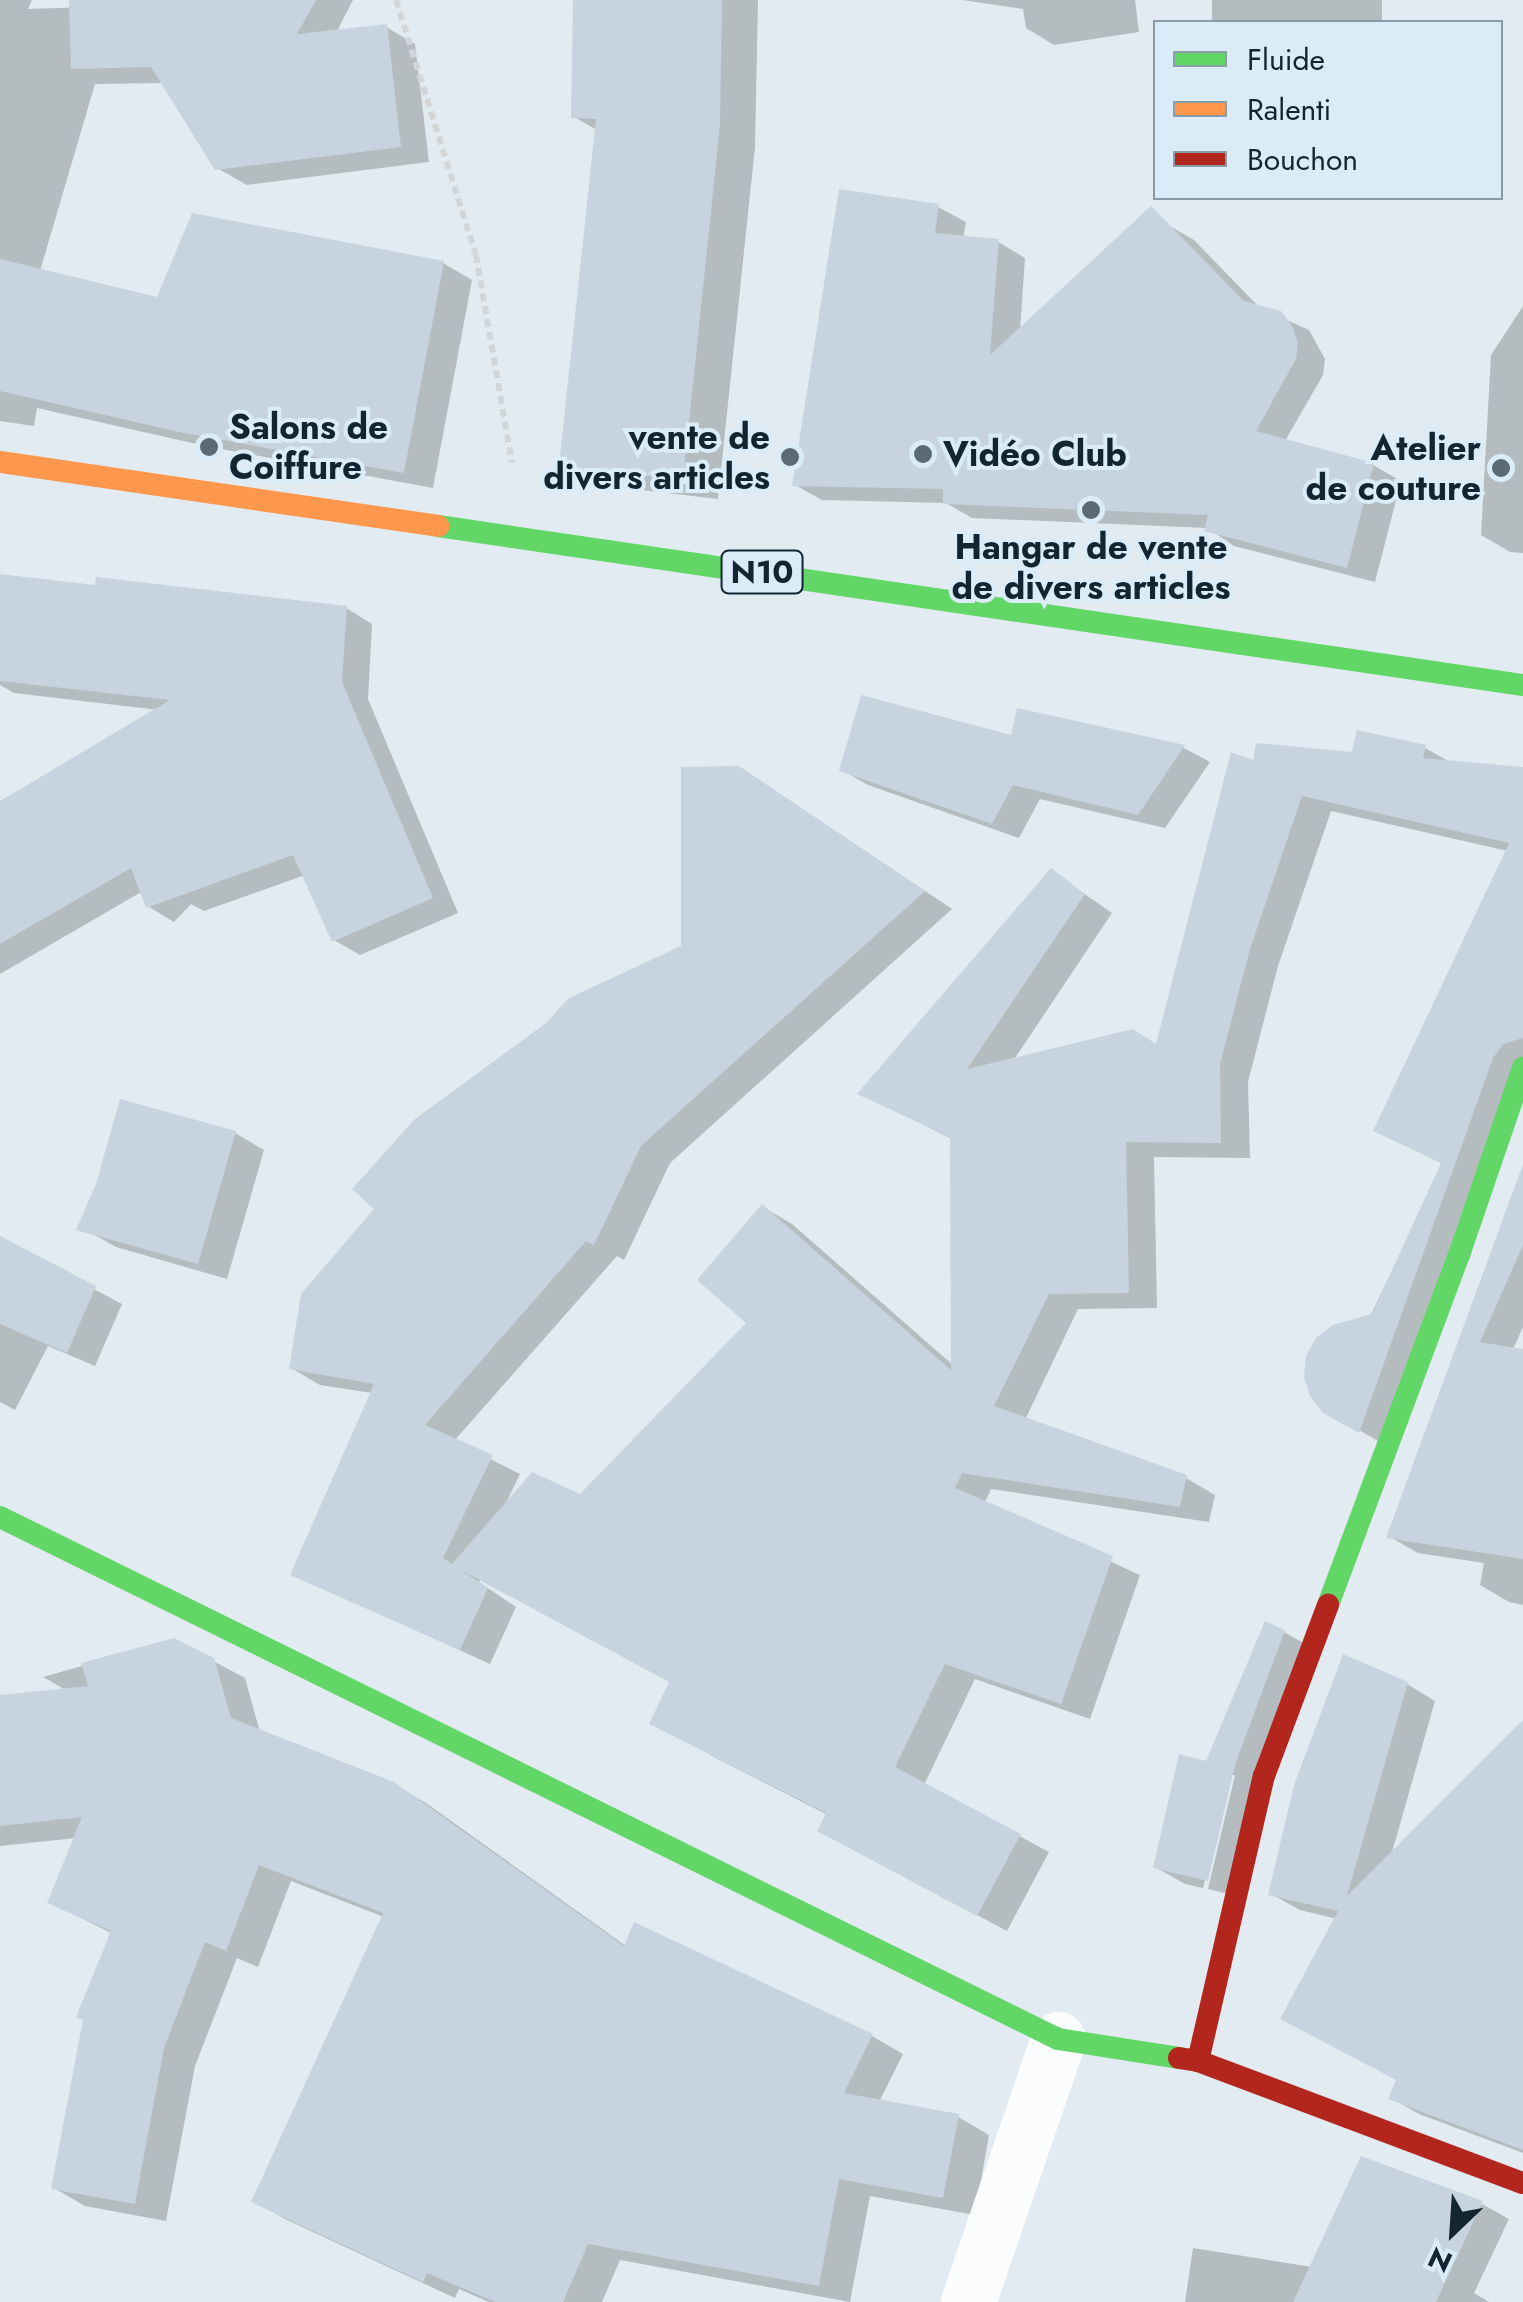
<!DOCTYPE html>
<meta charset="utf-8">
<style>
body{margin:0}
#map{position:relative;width:1523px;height:2302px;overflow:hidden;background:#e1ebf1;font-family:Jost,sans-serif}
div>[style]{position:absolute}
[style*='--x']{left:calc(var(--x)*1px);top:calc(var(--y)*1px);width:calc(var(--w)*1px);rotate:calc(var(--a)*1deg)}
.shadow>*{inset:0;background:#0003;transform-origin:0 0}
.building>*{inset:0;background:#c7d3df}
.path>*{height:6px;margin-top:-3px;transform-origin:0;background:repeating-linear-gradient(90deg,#d3d6d8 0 8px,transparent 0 13px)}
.street>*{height:55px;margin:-27.5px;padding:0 27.5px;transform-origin:27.5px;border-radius:27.5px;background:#fafcfd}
.fast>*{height:22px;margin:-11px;padding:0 11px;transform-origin:11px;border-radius:11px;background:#63d668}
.slow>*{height:22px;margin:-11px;padding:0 11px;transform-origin:11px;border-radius:11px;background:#ff974d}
.jam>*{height:22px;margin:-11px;padding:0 11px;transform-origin:11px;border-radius:11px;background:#b3261e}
.dots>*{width:28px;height:28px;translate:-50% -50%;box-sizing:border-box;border:5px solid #daecf8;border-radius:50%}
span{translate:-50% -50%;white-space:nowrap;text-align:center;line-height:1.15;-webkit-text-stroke:8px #daecf8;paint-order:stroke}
.shield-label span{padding:2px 8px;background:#daecf8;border:2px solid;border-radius:8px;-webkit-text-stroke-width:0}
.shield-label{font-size:32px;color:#132530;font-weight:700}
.poi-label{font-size:35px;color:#132530;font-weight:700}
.left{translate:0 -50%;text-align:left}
.right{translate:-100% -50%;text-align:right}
.legend{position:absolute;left:1153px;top:20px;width:350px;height:180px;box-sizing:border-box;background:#daecf8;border:2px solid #8a9ca8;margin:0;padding:12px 18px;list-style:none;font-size:30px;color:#132530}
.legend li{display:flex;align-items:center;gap:20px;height:50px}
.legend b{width:50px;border:2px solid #8a9ca8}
.north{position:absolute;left:1403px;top:2182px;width:100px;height:100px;-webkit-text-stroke:8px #daecf8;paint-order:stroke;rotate:205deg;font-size:28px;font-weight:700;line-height:40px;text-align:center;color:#132530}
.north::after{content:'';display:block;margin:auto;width:35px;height:45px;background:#132530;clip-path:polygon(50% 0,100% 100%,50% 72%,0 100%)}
</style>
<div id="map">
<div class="shadow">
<i style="clip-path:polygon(0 0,32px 0,28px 9px,181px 4px,183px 0,353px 0,336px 33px,386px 27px,415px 44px,429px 162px,247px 185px,217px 168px,164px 83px,95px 84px,40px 271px,159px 300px,443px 263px,472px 280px,433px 488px,210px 447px,37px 408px,34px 426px,0 421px)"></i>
<i style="clip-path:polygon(576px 0,758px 0,755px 147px,718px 499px,598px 485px,562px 464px,597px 130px,574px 117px)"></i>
<i style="clip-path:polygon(962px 0,1135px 0,1139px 32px,1054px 45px,1026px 28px,1023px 9px)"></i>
<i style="left:1212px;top:0;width:170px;height:22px"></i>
<i style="clip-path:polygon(938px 207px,966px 222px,963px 238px,998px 242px,1025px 258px,1020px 331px,1168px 225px,1194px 240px,1260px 308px,1309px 330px,1325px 359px,1323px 375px,1285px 441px,1373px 465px,1401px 481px,1375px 582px,1234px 546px,1207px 528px,972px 518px,946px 503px,822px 500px,795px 485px)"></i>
<i style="clip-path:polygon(1523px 306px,1523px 553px,1510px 552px,1481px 535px,1491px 355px)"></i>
<i style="clip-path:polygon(0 577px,346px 608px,372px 624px,368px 699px,458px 913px,360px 955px,334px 940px,305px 875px,204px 911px,191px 904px,174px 922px,149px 907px,143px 891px,0 974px,0 804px,159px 710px,14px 693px,0 685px)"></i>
<i style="clip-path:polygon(1019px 711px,1184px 748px,1210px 762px,1165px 828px,1040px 799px,1019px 838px,868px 785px,842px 770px,1013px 738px)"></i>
<i style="clip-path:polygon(1425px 748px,1452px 763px,1523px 770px,1523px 1073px,1389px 1447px,1325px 1411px,1443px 1164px,1376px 1130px,1508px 851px,1331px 811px,1278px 966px,1248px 1082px,1250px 1158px,1154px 1157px,1157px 1308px,1078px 1309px,1025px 1420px,1186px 1478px,1215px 1495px,1209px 1522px,991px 1489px,984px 1504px,1140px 1575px,1090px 1719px,975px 1679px,924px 1785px,1049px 1852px,1007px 1931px,849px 1847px,828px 1815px,710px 1755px,672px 1682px,481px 1579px,479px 1582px,516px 1607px,490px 1664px,293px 1574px,372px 1393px,320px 1385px,291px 1368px,683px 948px,768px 786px,952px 909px,670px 1163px,624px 1260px,617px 1256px,454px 1441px,520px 1474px,506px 1503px,581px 1497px,750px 1323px,763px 1207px,792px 1224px,954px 1366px,952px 1139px,860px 1093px,1051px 871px,1112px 913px,1013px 1061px,1158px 1046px,1255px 763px)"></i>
<i style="clip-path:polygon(235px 1133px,264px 1150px,227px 1279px,116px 1247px,86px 1230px)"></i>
<i style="clip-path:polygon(1523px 1172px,1523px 1327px,1511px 1354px,1523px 1353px,1523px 1605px,1509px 1602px,1480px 1585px,1484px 1563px,1418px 1553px,1390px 1537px)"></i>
<i style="clip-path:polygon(0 1239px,122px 1304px,95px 1366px,48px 1346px,15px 1410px,0 1402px)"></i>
<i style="clip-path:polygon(1284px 1632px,1314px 1649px,1237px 1896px,1208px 1889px,1235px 1775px,1230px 1775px,1203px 1888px,1185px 1884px,1155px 1867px,1208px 1764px)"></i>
<i style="clip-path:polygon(174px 1640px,245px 1678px,260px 1732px,393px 1784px,426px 1803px,626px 1946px,872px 2036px,903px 2054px,879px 2102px,958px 2117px,989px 2135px,975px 2215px,870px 2196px,850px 2302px,620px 2260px,602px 2302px,489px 2302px,459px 2289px,455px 2298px,285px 2219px,254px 2201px,384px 1917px,291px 1881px,258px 1967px,237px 1958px,195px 2066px,166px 2221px,85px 2206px,54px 2188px,113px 1934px,50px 1902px,76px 1838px,0 1846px,0 1709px,71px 1693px,43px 1677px)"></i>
<i style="clip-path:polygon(1407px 1684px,1435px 1701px,1391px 1856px,1523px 1760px,1523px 2153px,1419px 2114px,1391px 2098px,1399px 2080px,1337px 1919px,1300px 1910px,1271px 1894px)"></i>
<i style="clip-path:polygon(1482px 2204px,1509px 2219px,1474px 2293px,1489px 2302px,1185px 2302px,1193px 2248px,1312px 2267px)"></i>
</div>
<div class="building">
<i style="clip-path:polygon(69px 0,316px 0,297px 34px,387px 24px,401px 147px,215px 170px,151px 67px,71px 69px)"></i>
<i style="clip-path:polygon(573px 0,722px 0,720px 125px,683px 480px,559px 466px,596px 119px,571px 118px)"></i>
<i style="clip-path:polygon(839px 189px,939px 204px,935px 233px,999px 239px,990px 355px,1151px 206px,1244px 301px,1281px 311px,1292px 326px,1298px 342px,1296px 359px,1256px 431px,1374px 463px,1347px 568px,1204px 531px,1208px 515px,943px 504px,943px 489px,792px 486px)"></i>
<i style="clip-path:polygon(192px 213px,444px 261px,404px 473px,179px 432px,0 391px,0 259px,157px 297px)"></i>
<i style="clip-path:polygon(0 574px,95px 585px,96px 577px,347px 606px,342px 682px,433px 898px,332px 942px,293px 855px,146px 908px,131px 868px,0 944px,0 801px,170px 700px,0 681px)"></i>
<i style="clip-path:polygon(861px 695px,1011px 735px,1017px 708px,1185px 745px,1138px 815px,1013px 785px,992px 824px,839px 771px)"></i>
<i style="clip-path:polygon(1357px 730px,1426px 745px,1423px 758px,1523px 767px,1523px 1038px,1503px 1044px,1493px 1058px,1359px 1433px,1323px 1413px,1310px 1396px,1304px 1377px,1306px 1356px,1316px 1338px,1333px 1325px,1372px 1314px,1441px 1163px,1373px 1131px,1509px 843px,1302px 796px,1250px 949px,1220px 1064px,1221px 1143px,1126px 1142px,1129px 1293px,1049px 1294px,994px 1406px,1187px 1475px,1180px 1507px,962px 1473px,955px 1488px,1113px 1556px,1061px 1704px,945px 1664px,895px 1767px,1021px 1834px,977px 1916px,817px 1831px,826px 1813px,649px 1724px,669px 1682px,459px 1569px,488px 1588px,460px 1650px,290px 1575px,374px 1384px,289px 1369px,301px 1294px,374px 1209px,352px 1189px,415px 1119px,546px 1023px,569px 998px,681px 946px,681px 767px,739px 766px,925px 891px,641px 1146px,594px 1245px,586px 1241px,425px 1425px,493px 1455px,443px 1558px,452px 1564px,532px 1472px,580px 1494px,746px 1323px,697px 1280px,762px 1204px,951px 1370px,950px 1137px,857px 1094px,1051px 868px,1085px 894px,967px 1069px,1133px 1029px,1156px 1044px,1231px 752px,1253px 760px,1256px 743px,1352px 752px)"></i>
<i style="clip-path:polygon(120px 1099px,236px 1131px,198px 1264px,76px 1230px,96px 1184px)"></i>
<i style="clip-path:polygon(1523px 1164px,1523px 1245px,1480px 1342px,1523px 1349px,1523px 1559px,1386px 1538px)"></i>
<i style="clip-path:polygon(0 1236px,96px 1286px,67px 1353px,0 1324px)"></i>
<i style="clip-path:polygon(1265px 1621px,1285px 1630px,1235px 1765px,1208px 1881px,1153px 1868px,1179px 1754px,1206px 1761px)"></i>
<i style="clip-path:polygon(174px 1638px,214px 1658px,231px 1718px,394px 1782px,624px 1946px,634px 1922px,873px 2034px,844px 2093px,959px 2114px,943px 2198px,839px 2179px,819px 2286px,588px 2244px,563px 2302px,495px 2302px,427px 2273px,423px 2282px,251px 2202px,383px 1913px,259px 1865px,226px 1951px,205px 1942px,164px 2048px,135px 2204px,51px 2189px,83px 2020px,76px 2017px,111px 1931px,47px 1903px,82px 1817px,0 1826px,0 1695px,88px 1686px,81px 1663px)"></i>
<i style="clip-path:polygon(1343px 1654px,1408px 1682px,1347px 1896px,1523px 1720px,1523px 2150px,1388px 2099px,1396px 2080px,1280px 2019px,1338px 1911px,1268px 1895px,1294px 1785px)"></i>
<i style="clip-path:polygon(1361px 2156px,1483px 2201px,1436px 2302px,1293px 2302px)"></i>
</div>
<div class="path">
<i style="--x:396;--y:0;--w:267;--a:72.6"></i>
<i style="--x:476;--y:255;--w:211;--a:80.2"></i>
</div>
<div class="street">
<i style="--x:968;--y:2302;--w:278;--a:-71.1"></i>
</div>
<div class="fast">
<i style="--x:438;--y:526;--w:1097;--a:8.34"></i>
<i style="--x:0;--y:1517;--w:1180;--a:26.26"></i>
<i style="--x:1058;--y:2039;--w:122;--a:8.9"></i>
<i style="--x:1328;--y:1605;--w:374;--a:-69.5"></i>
<i style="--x:1459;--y:1255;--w:198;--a:-71.1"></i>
</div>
<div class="slow">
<i style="--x:0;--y:462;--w:443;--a:8.3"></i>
</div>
<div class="jam">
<i style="--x:1179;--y:2058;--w:19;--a:9"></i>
<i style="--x:1198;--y:2061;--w:347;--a:20.6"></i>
<i style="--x:1198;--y:2061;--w:293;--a:-77"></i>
<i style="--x:1264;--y:1776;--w:183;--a:-69.5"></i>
</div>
<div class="dots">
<i style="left:209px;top:447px;background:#5b6a74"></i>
<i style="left:923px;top:454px;background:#5b6a74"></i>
<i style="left:790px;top:457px;background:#5b6a74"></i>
<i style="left:1501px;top:468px;background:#5b6a74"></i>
<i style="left:1091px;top:510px;background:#5b6a74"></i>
</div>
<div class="shield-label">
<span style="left:762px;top:572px">N10</span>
</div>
<div class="poi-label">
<span class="left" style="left:229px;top:447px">Salons de<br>Coiffure</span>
<span class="right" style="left:770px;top:457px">vente de<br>divers articles</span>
<span class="right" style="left:1481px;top:468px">Atelier<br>de couture</span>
<span class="left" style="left:943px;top:454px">Vidéo Club</span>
<span style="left:1091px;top:567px">Hangar de vente<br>de divers articles</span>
</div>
<ul class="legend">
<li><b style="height:12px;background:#63d668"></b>Fluide</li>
<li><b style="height:12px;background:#ff974d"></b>Ralenti</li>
<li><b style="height:12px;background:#b3261e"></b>Bouchon</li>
</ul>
<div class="north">N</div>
</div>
